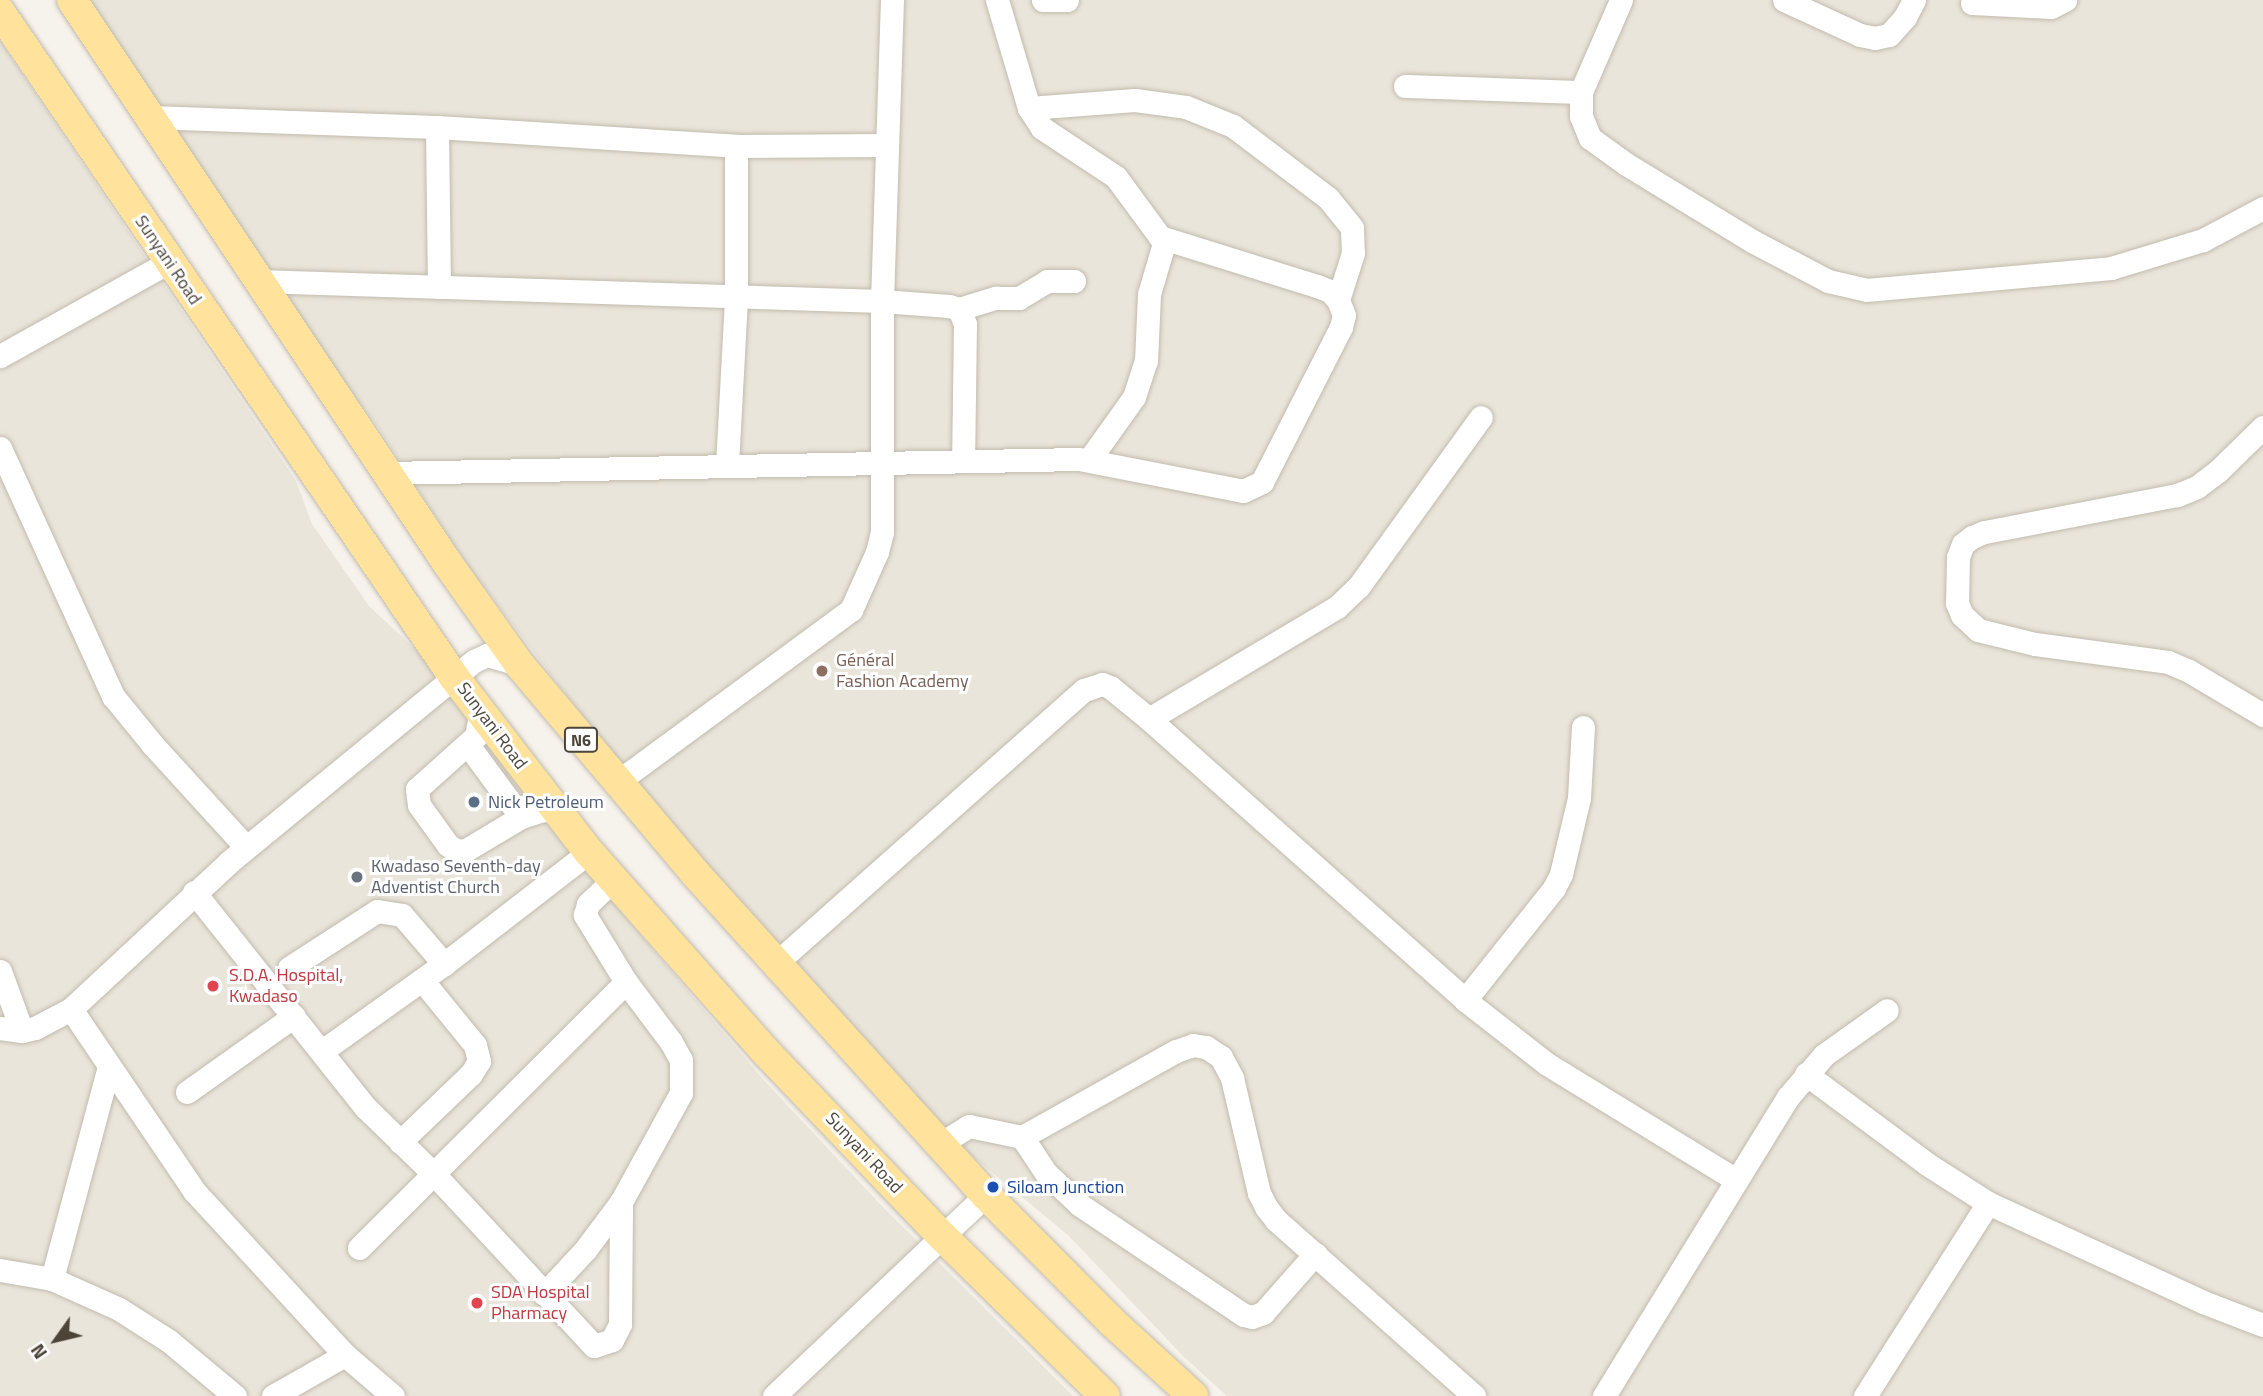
<!DOCTYPE html>
<meta charset="utf-8">
<style>
body{margin:0}
#map{position:relative;width:2263px;height:1396px;overflow:hidden;background:#f6f3ec;font-family:"Titillium Web",sans-serif}
div>[style]{position:absolute}
[style*='--x']{left:calc(var(--x)*1px);top:calc(var(--y)*1px);width:calc(var(--w)*1px);rotate:calc(var(--a)*1deg)}
.residential>*{inset:0;background:#eae5da}
.roads{filter:drop-shadow(0 0 2px #c2bbae) drop-shadow(0 0 2px #c2bbae)}
.minor>*{height:23px;margin:-11.5px;padding:0 11.5px;transform-origin:11.5px;border-radius:11.5px;background:#fff}
.major>*{height:30px;margin:-15px;padding:0 15px;transform-origin:15px;border-radius:15px;background:#ffe39c}
.dots>*{width:19px;height:19px;translate:-50% -50%;box-sizing:border-box;border:4px solid #fff;border-radius:50%}
span{translate:-50% -50%;white-space:nowrap;text-align:center;line-height:1.15;-webkit-text-stroke:6px #fff;paint-order:stroke}
.shield-label span{padding:2px 5px;background:#fff;border:2px solid;border-radius:5px;-webkit-text-stroke-width:0}
.shield-label{font-size:16px;color:#4b4439;font-weight:700}
.street-label{font-size:18px;color:#4b4439}
.education-label{font-size:18px;color:#785e54}
.left{translate:0 -50%;text-align:left}
.service-label{font-size:18px;color:#4e5e75}
.worship-label{font-size:18px;color:#5b616d}
.health-label{font-size:18px;color:#be3a42}
.transit-label{font-size:18px;color:#164399}
.north{position:absolute;left:21px;top:1305px;width:70px;height:70px;-webkit-text-stroke:5px #fff;paint-order:stroke;rotate:236deg;font-size:19px;font-weight:700;line-height:28px;text-align:center;color:#4b4439}
.north::after{content:'';display:block;margin:auto;width:24px;height:32px;background:#4b4439;clip-path:polygon(50% 0,100% 100%,50% 72%,0 100%)}
</style>
<div id="map">
<div class="residential">
<i style="clip-path:polygon(83px 0,2263px 0,2263px 1396px,1227px 1396px,1184px 1357px,1069px 1236px,929px 1120px,614px 758px,469px 567px,377px 426px,270px 280px)"></i>
<i style="clip-path:polygon(0 41px,296px 481px,312px 524px,369px 606px,417px 651px,617px 907px,760px 1076px,880px 1204px,1073px 1396px,0 1396px)"></i>
</div>
<div class="roads">
<div class="minor">
<i style="--x:1043;--y:0;--w:24;--a:0"></i>
<i style="--x:1621;--y:0;--w:100;--a:113.5"></i>
<i style="--x:1581;--y:92;--w:24;--a:90"></i>
<i style="--x:1581;--y:116;--w:24;--a:68"></i>
<i style="--x:1590;--y:138;--w:44;--a:35.8"></i>
<i style="--x:1626;--y:164;--w:150;--a:31.4"></i>
<i style="--x:1754;--y:242;--w:84;--a:27.8"></i>
<i style="--x:1828;--y:281;--w:39;--a:13"></i>
<i style="--x:1866;--y:290;--w:246;--a:-5.1"></i>
<i style="--x:2111;--y:268;--w:96;--a:-16.9"></i>
<i style="--x:2203;--y:240;--w:68;--a:-28.1"></i>
<i style="--x:1784;--y:0;--w:84;--a:24.7"></i>
<i style="--x:1860;--y:35;--w:15;--a:11"></i>
<i style="--x:1875;--y:38;--w:14;--a:-12"></i>
<i style="--x:1889;--y:35;--w:24;--a:-48"></i>
<i style="--x:1905;--y:17;--w:19;--a:-62"></i>
<i style="--x:1972;--y:3;--w:79;--a:2.9"></i>
<i style="--x:2051;--y:7;--w:16;--a:-27"></i>
<i style="--x:1405;--y:86;--w:176;--a:2"></i>
<i style="--x:1029;--y:108;--w:106;--a:-4.3"></i>
<i style="--x:1135;--y:100;--w:51;--a:7.8"></i>
<i style="--x:1186;--y:107;--w:51;--a:22"></i>
<i style="--x:1233;--y:126;--w:119;--a:37.2"></i>
<i style="--x:1328;--y:198;--w:38;--a:51"></i>
<i style="--x:1352;--y:228;--w:25;--a:88"></i>
<i style="--x:1353;--y:253;--w:49;--a:107.7"></i>
<i style="--x:150;--y:117;--w:287;--a:2"></i>
<i style="--x:437;--y:127;--w:300;--a:3.6"></i>
<i style="--x:736;--y:146;--w:149;--a:-0.4"></i>
<i style="--x:437;--y:127;--w:160;--a:89.3"></i>
<i style="--x:258;--y:281;--w:624;--a:1.84"></i>
<i style="--x:882;--y:301;--w:67;--a:4.3"></i>
<i style="--x:949;--y:306;--w:10;--a:17"></i>
<i style="--x:959;--y:309;--w:16;--a:68"></i>
<i style="--x:965;--y:324;--w:136;--a:90.8"></i>
<i style="--x:959;--y:309;--w:39;--a:-17"></i>
<i style="--x:996;--y:298;--w:23;--a:0"></i>
<i style="--x:1019;--y:298;--w:33;--a:-31"></i>
<i style="--x:1047;--y:281;--w:27;--a:0"></i>
<i style="--x:0;--y:356;--w:193;--a:-29.1"></i>
<i style="--x:2263;--y:427;--w:63;--a:135.6"></i>
<i style="--x:2218;--y:471;--w:26;--a:143"></i>
<i style="--x:2197;--y:487;--w:22;--a:158"></i>
<i style="--x:2177;--y:495;--w:197;--a:169.1"></i>
<i style="--x:1984;--y:532;--w:13;--a:157"></i>
<i style="--x:1972;--y:537;--w:11;--a:142"></i>
<i style="--x:1963;--y:544;--w:14;--a:111"></i>
<i style="--x:1958;--y:557;--w:46;--a:91.2"></i>
<i style="--x:1957;--y:603;--w:13;--a:67"></i>
<i style="--x:1962;--y:615;--w:22;--a:43"></i>
<i style="--x:1978;--y:630;--w:59;--a:13.8"></i>
<i style="--x:2035;--y:644;--w:134;--a:7.7"></i>
<i style="--x:2168;--y:662;--w:23;--a:23"></i>
<i style="--x:2189;--y:671;--w:86;--a:30.7"></i>
<i style="--x:0;--y:448;--w:273;--a:65.5"></i>
<i style="--x:113;--y:696;--w:62;--a:50.9"></i>
<i style="--x:152;--y:744;--w:139;--a:47.6"></i>
<i style="--x:1089;--y:460;--w:77;--a:-54.5"></i>
<i style="--x:1134;--y:397;--w:38;--a:-72"></i>
<i style="--x:1146;--y:361;--w:67;--a:-87.4"></i>
<i style="--x:1149;--y:294;--w:56;--a:-73.5"></i>
<i style="--x:727;--y:465;--w:168;--a:-86.9"></i>
<i style="--x:736;--y:297;--w:151;--a:-90"></i>
<i style="--x:387;--y:473;--w:692;--a:-1.16"></i>
<i style="--x:1079;--y:459;--w:167;--a:11"></i>
<i style="--x:1243;--y:491;--w:21;--a:-25"></i>
<i style="--x:1262;--y:482;--w:174;--a:-63"></i>
<i style="--x:1341;--y:327;--w:12;--a:-76"></i>
<i style="--x:1344;--y:315;--w:16;--a:-112"></i>
<i style="--x:1338;--y:300;--w:12;--a:-132"></i>
<i style="--x:1330;--y:291;--w:14;--a:-159"></i>
<i style="--x:1317;--y:286;--w:164;--a:-162.7"></i>
<i style="--x:1160;--y:237;--w:74;--a:-126.3"></i>
<i style="--x:1116;--y:177;--w:89;--a:-146.5"></i>
<i style="--x:1042;--y:128;--w:24;--a:-123"></i>
<i style="--x:1029;--y:108;--w:113;--a:-106.5"></i>
<i style="--x:481;--y:712;--w:25;--a:102"></i>
<i style="--x:476;--y:736;--w:79;--a:138.1"></i>
<i style="--x:417;--y:789;--w:16;--a:83"></i>
<i style="--x:419;--y:805;--w:49;--a:54.1"></i>
<i style="--x:448;--y:845;--w:11;--a:34"></i>
<i style="--x:457;--y:851;--w:9;--a:-6"></i>
<i style="--x:466;--y:850;--w:64;--a:-31"></i>
<i style="--x:521;--y:817;--w:22;--a:-18"></i>
<i style="--x:542;--y:810;--w:15;--a:4"></i>
<i style="--x:1149;--y:719;--w:219;--a:-30.8"></i>
<i style="--x:1337;--y:607;--w:30;--a:-44"></i>
<i style="--x:1359;--y:586;--w:208;--a:-54.2"></i>
<i style="--x:468;--y:745;--w:89;--a:53.6"></i>
<i style="--x:616;--y:783;--w:292;--a:-36.4"></i>
<i style="--x:851;--y:610;--w:64;--a:-65.9"></i>
<i style="--x:877;--y:552;--w:21;--a:-76"></i>
<i style="--x:882;--y:532;--w:231;--a:-90"></i>
<i style="--x:882;--y:301;--w:301;--a:-88.1"></i>
<i style="--x:194;--y:892;--w:275;--a:51.5"></i>
<i style="--x:365;--y:1107;--w:96;--a:44.2"></i>
<i style="--x:434;--y:1174;--w:235;--a:47.1"></i>
<i style="--x:594;--y:1346;--w:19;--a:-18"></i>
<i style="--x:612;--y:1340;--w:18;--a:-63"></i>
<i style="--x:620;--y:1324;--w:122;--a:-89.5"></i>
<i style="--x:775;--y:964;--w:413;--a:-41.6"></i>
<i style="--x:1084;--y:690;--w:19;--a:-18"></i>
<i style="--x:1102;--y:684;--w:9;--a:21"></i>
<i style="--x:1110;--y:687;--w:50;--a:39.4"></i>
<i style="--x:1149;--y:719;--w:423;--a:41.6"></i>
<i style="--x:1465;--y:1000;--w:104;--a:38"></i>
<i style="--x:1547;--y:1064;--w:222;--a:31.5"></i>
<i style="--x:289;--y:968;--w:105;--a:-32.9"></i>
<i style="--x:377;--y:911;--w:25;--a:9"></i>
<i style="--x:402;--y:915;--w:65;--a:49.4"></i>
<i style="--x:0;--y:971;--w:64;--a:69.9"></i>
<i style="--x:1465;--y:1000;--w:143;--a:-51.5"></i>
<i style="--x:1554;--y:888;--w:16;--a:-63"></i>
<i style="--x:1561;--y:874;--w:78;--a:-76.7"></i>
<i style="--x:1579;--y:798;--w:71;--a:-86.8"></i>
<i style="--x:71;--y:1009;--w:221;--a:55.9"></i>
<i style="--x:195;--y:1192;--w:222;--a:47.4"></i>
<i style="--x:345;--y:1355;--w:63;--a:40.5"></i>
<i style="--x:0;--y:1028;--w:22;--a:8"></i>
<i style="--x:22;--y:1031;--w:13;--a:-13"></i>
<i style="--x:35;--y:1028;--w:41;--a:-27.8"></i>
<i style="--x:71;--y:1009;--w:216;--a:-42.9"></i>
<i style="--x:229;--y:862;--w:317;--a:-39.4"></i>
<i style="--x:474;--y:661;--w:14;--a:-25"></i>
<i style="--x:487;--y:655;--w:33;--a:16"></i>
<i style="--x:322;--y:1051;--w:150;--a:-35.5"></i>
<i style="--x:444;--y:964;--w:183;--a:-37.7"></i>
<i style="--x:1806;--y:1074;--w:151;--a:36.6"></i>
<i style="--x:1927;--y:1164;--w:72;--a:32.6"></i>
<i style="--x:1988;--y:1203;--w:229;--a:122.5"></i>
<i style="--x:187;--y:1092;--w:131;--a:-35.4"></i>
<i style="--x:1022;--y:1137;--w:43;--a:56.3"></i>
<i style="--x:1046;--y:1173;--w:47;--a:43.3"></i>
<i style="--x:1080;--y:1205;--w:197;--a:33.9"></i>
<i style="--x:1244;--y:1315;--w:8;--a:14"></i>
<i style="--x:1252;--y:1317;--w:12;--a:-20"></i>
<i style="--x:1263;--y:1313;--w:79;--a:-48.6"></i>
<i style="--x:400;--y:1142;--w:98;--a:-43.8"></i>
<i style="--x:471;--y:1074;--w:15;--a:-58"></i>
<i style="--x:479;--y:1061;--w:16;--a:-104"></i>
<i style="--x:475;--y:1045;--w:84;--a:-129.2"></i>
<i style="--x:940;--y:1144;--w:34;--a:-32"></i>
<i style="--x:969;--y:1126;--w:54;--a:11.7"></i>
<i style="--x:1022;--y:1137;--w:176;--a:-29.2"></i>
<i style="--x:1176;--y:1051;--w:18;--a:-19"></i>
<i style="--x:1193;--y:1045;--w:13;--a:9"></i>
<i style="--x:1206;--y:1047;--w:18;--a:34"></i>
<i style="--x:1221;--y:1057;--w:24;--a:62"></i>
<i style="--x:1232;--y:1078;--w:118;--a:76.8"></i>
<i style="--x:1259;--y:1193;--w:16;--a:63"></i>
<i style="--x:1266;--y:1207;--w:16;--a:52"></i>
<i style="--x:1276;--y:1220;--w:265;--a:41.6"></i>
<i style="--x:1988;--y:1203;--w:237;--a:24.7"></i>
<i style="--x:2203;--y:1302;--w:64;--a:21"></i>
<i style="--x:359;--y:1248;--w:377;--a:-44.9"></i>
<i style="--x:0;--y:1270;--w:53;--a:9.8"></i>
<i style="--x:52;--y:1279;--w:73;--a:24.1"></i>
<i style="--x:119;--y:1309;--w:59;--a:32.6"></i>
<i style="--x:169;--y:1341;--w:86;--a:39.8"></i>
<i style="--x:52;--y:1279;--w:220;--a:-75"></i>
<i style="--x:544;--y:1294;--w:60;--a:-47"></i>
<i style="--x:585;--y:1250;--w:60;--a:-53.1"></i>
<i style="--x:621;--y:1202;--w:124;--a:-61.2"></i>
<i style="--x:681;--y:1093;--w:33;--a:-90"></i>
<i style="--x:681;--y:1060;--w:21;--a:-119"></i>
<i style="--x:671;--y:1042;--w:75;--a:-126.9"></i>
<i style="--x:626;--y:982;--w:79;--a:-121.5"></i>
<i style="--x:585;--y:915;--w:11;--a:-75"></i>
<i style="--x:588;--y:904;--w:35;--a:-44"></i>
<i style="--x:273;--y:1396;--w:83;--a:-29.7"></i>
<i style="--x:774;--y:1396;--w:292;--a:-43.5"></i>
<i style="--x:1604;--y:1396;--w:351;--a:-58.4"></i>
<i style="--x:1788;--y:1097;--w:55;--a:-49.4"></i>
<i style="--x:1824;--y:1055;--w:77;--a:-35.5"></i>
</div>
<div class="major">
<i style="--x:72;--y:0;--w:678;--a:56.31"></i>
<i style="--x:448;--y:564;--w:123;--a:54.6"></i>
<i style="--x:519;--y:664;--w:272;--a:49.9"></i>
<i style="--x:694;--y:872;--w:435;--a:47.9"></i>
<i style="--x:986;--y:1195;--w:179;--a:45.2"></i>
<i style="--x:1112;--y:1322;--w:110;--a:42.4"></i>
<i style="--x:0;--y:12;--w:805;--a:55.68"></i>
<i style="--x:454;--y:677;--w:221;--a:52.4"></i>
<i style="--x:589;--y:852;--w:266;--a:48.5"></i>
<i style="--x:765;--y:1051;--w:257;--a:46.3"></i>
<i style="--x:943;--y:1237;--w:227;--a:44.5"></i>
</div>
</div>
<div class="dots">
<i style="left:822px;top:671px;background:#8d6e63"></i>
<i style="left:474px;top:802px;background:#5c6f8a"></i>
<i style="left:357px;top:877px;background:#6b7280"></i>
<i style="left:213px;top:986px;background:#e0444e"></i>
<i style="left:993px;top:1187px;background:#1a4fb4"></i>
<i style="left:477px;top:1303px;background:#e0444e"></i>
</div>
<div class="shield-label">
<span style="left:581px;top:740px">N6</span>
</div>
<div class="street-label">
<span style="left:168px;top:260px;rotate:56deg">Sunyani Road</span>
<span style="left:492px;top:726px;rotate:53deg">Sunyani Road</span>
<span style="left:864px;top:1153px;rotate:47deg">Sunyani Road</span>
</div>
<div class="education-label">
<span class="left" style="left:836px;top:671px">Général<br>Fashion Academy</span>
</div>
<div class="service-label">
<span class="left" style="left:488px;top:802px">Nick Petroleum</span>
</div>
<div class="worship-label">
<span class="left" style="left:371px;top:877px">Kwadaso Seventh-day<br>Adventist Church</span>
</div>
<div class="health-label">
<span class="left" style="left:229px;top:986px">S.D.A. Hospital,<br>Kwadaso</span>
<span class="left" style="left:491px;top:1303px">SDA Hospital<br>Pharmacy</span>
</div>
<div class="transit-label">
<span class="left" style="left:1007px;top:1187px">Siloam Junction</span>
</div>
<div class="north">N</div>
</div>
